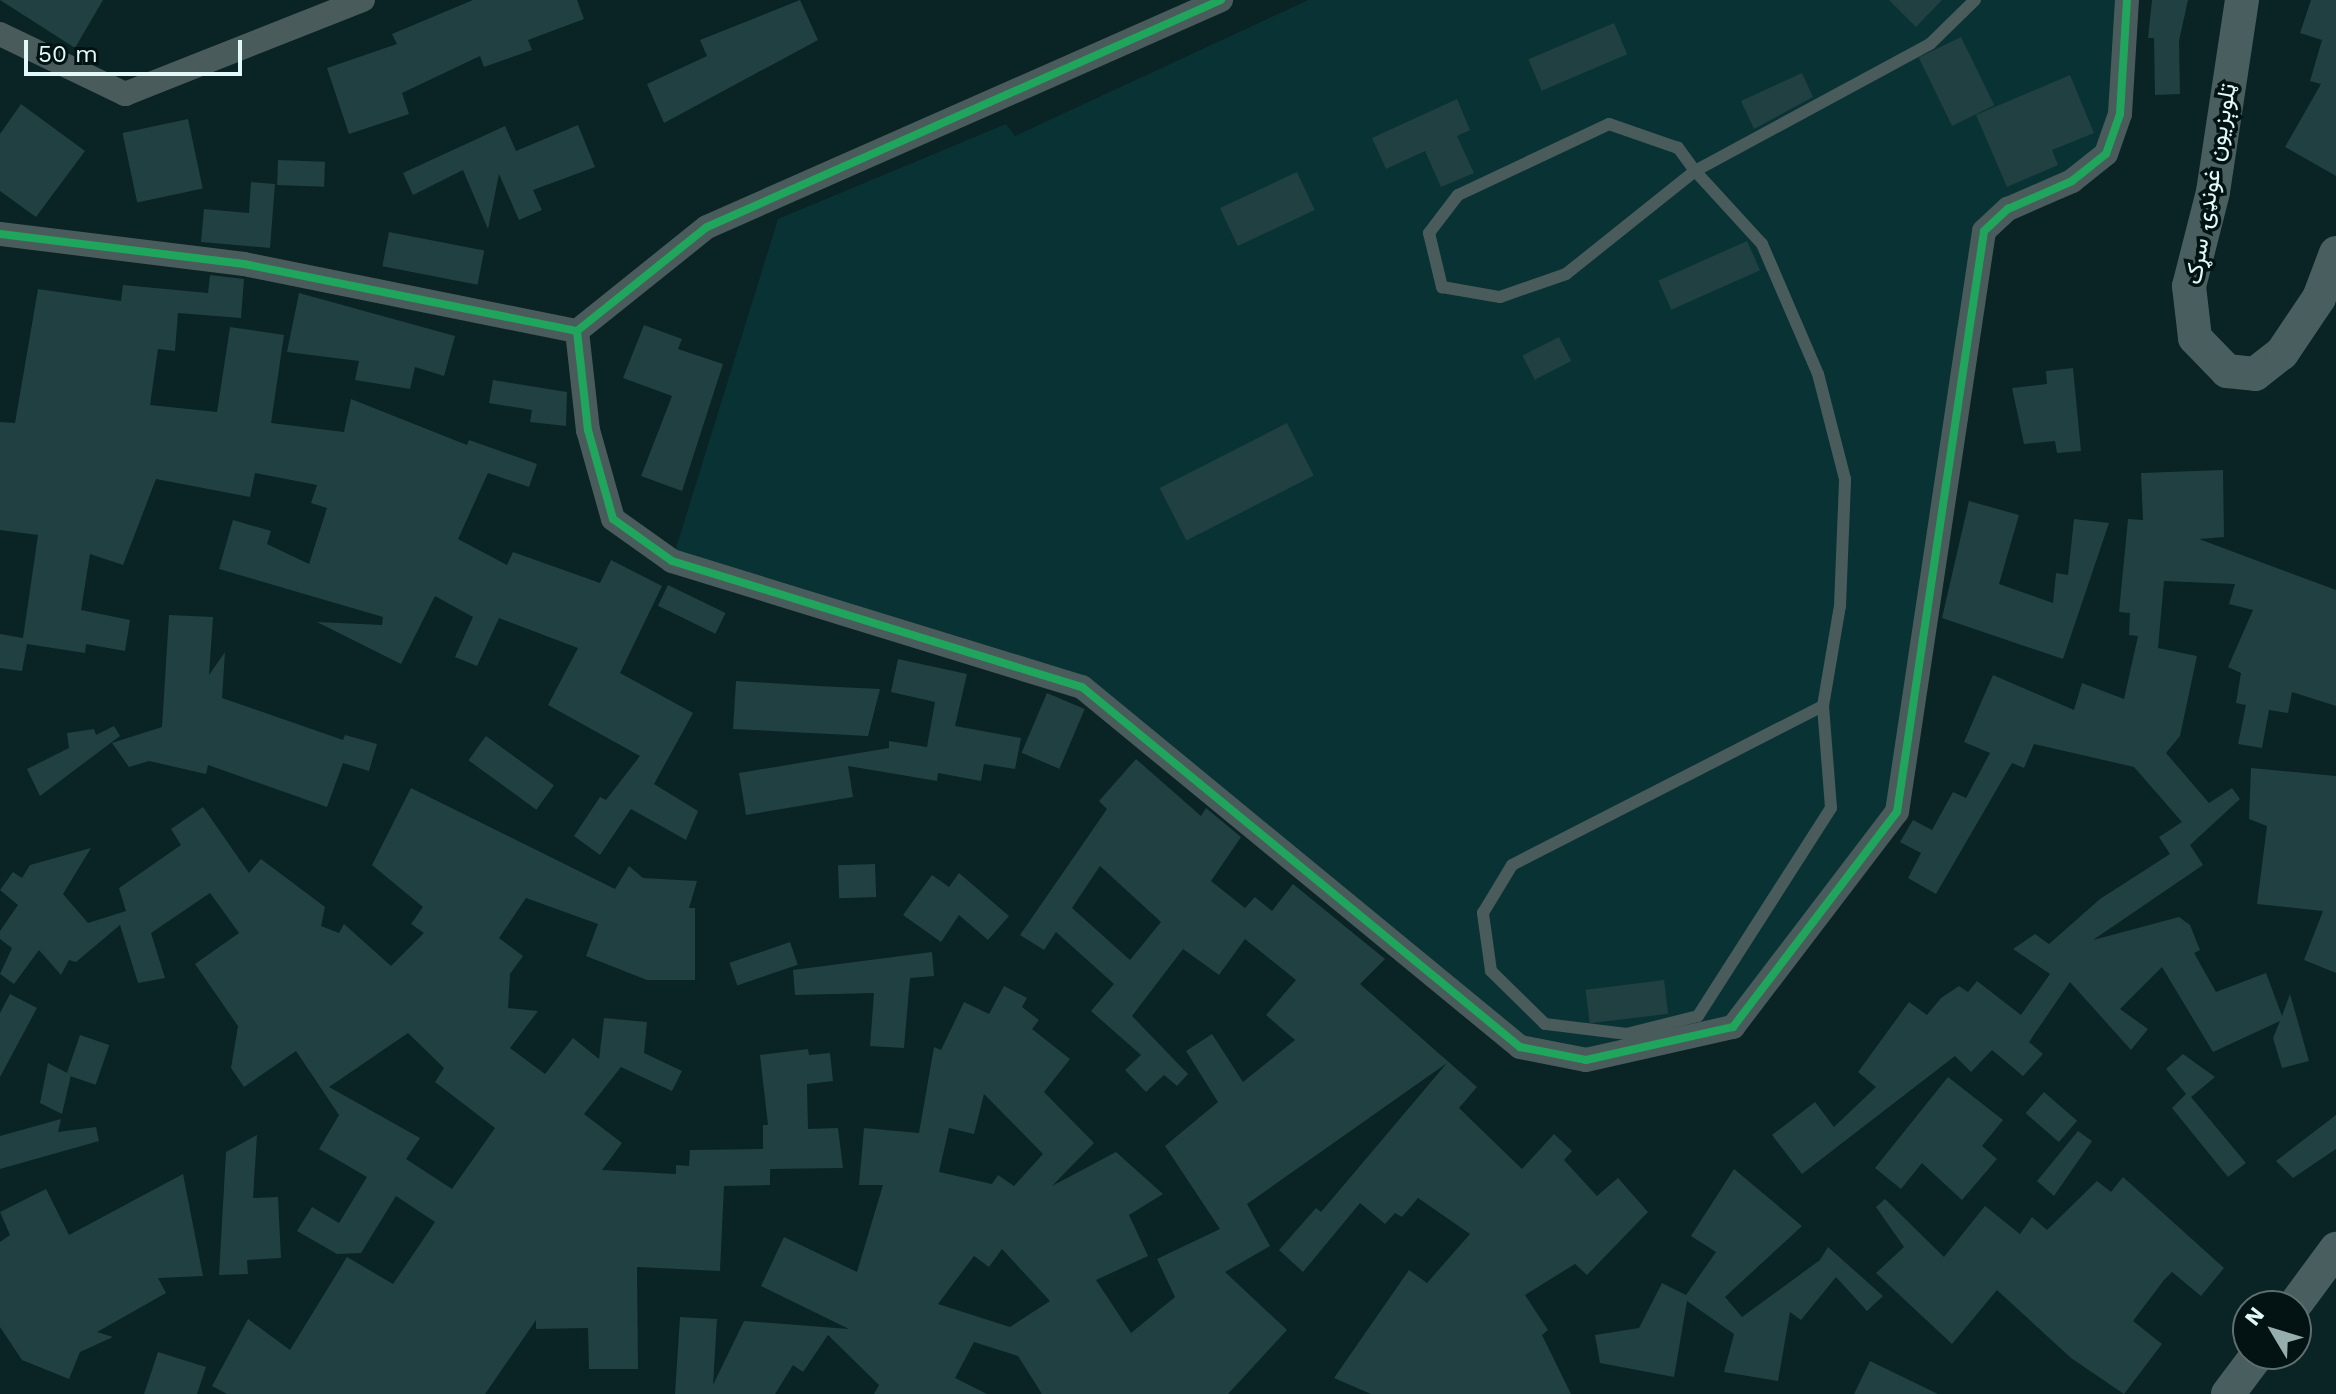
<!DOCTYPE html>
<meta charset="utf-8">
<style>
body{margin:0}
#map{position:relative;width:2336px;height:1394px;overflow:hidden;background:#0a2324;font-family:"Work Sans",Vazirmatn,sans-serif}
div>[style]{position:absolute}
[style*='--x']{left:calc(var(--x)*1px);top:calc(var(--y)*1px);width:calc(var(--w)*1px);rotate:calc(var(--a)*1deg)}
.built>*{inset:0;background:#083233}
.building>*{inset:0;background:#214041;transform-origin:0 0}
.lane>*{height:12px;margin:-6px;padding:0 6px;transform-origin:6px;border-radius:6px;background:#4a5b5b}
.street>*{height:24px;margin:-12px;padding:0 12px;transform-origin:12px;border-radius:12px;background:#4a5b5b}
.secondary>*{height:34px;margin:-17px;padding:0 17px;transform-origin:17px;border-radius:17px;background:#485e5f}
.cycleway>*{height:8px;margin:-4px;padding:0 4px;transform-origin:4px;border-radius:4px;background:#20a55d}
span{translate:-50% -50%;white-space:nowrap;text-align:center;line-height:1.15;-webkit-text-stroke:7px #031313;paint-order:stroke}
.street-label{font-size:24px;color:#e3f9f9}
.north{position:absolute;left:2232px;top:1290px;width:80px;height:80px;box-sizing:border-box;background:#031313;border:2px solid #5d6f6f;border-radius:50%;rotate:308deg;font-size:22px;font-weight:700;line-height:32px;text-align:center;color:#e3f9f9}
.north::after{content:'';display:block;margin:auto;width:28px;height:36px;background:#97aeae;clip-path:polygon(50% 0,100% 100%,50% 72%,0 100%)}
.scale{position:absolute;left:24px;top:40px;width:218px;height:36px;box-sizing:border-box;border:4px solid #e3f9f9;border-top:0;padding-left:10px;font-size:24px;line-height:28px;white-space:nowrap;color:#e3f9f9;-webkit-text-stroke:6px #031313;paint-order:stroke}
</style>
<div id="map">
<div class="built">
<i style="clip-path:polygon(1308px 0,2127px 0,2106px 154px,1984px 232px,1897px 812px,1733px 1027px,1586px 1060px,1520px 1047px,1082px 687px,672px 561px,778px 219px,1006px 124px,1015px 136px)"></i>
</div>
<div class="building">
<i style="clip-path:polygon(0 0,103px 0,75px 48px)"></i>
<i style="clip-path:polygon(473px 0,577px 0,584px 19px,528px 40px,532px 50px,484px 67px,480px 56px,402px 93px,409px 114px,349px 134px,327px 68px,397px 44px,392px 34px)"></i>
<i style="clip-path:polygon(800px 0,818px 40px,664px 123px,647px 84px,707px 56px,700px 40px)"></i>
<i style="clip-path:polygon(1889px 0,1942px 0,1916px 27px)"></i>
<i style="clip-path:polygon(2152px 0,2188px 0,2179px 41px,2180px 94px,2155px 95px,2154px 38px,2148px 38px)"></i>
<i style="clip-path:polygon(2311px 0,2336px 0,2336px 176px,2285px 147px,2321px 84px,2310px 81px,2322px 40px,2300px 33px)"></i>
<i style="left:1614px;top:23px;width:34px;height:93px;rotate:67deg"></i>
<i style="left:1961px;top:37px;width:76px;height:47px;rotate:64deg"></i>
<i style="clip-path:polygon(1802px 73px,1813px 97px,1754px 129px,1741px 101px)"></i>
<i style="clip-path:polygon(2070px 75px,2094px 133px,2052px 150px,2058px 165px,2007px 187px,1976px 115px)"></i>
<i style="clip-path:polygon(1457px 99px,1470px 130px,1457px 136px,1474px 173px,1441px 187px,1425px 151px,1386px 169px,1372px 138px)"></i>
<i style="clip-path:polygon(21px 104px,85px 151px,36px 217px,0 191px,0 134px)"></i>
<i style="left:188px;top:119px;width:71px;height:67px;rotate:78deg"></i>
<i style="clip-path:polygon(578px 125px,595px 167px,533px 190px,542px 210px,519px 220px,499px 174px,488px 229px,463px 170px,413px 195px,403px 173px,505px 126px,516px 151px)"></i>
<i style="left:278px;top:160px;width:47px;height:25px;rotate:2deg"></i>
<i style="left:1297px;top:172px;width:42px;height:85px;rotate:65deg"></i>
<i style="clip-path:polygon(251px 182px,275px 184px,270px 248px,201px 242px,204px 209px,249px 213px)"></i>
<i style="left:389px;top:232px;width:97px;height:35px;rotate:11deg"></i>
<i style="left:1747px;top:241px;width:32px;height:97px;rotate:66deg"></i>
<i style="clip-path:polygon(210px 275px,244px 279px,241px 318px,178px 313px,175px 351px,158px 349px,150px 405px,217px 412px,230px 327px,284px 335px,271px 423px,344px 432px,351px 399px,467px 445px,469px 440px,537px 464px,529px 487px,488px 473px,458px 539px,507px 565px,513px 552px,600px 583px,611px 560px,662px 586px,620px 673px,693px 713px,654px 784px,698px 811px,686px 840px,631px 809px,600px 855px,574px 836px,600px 797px,606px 800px,640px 756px,548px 705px,578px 648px,499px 618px,477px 666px,455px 657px,473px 617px,435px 596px,401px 664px,317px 622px,382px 625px,383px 617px,219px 569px,233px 520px,271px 531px,267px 544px,309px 564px,327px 508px,311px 503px,317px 485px,255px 473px,250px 497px,156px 479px,123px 565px,90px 554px,81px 610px,130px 620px,125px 651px,86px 644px,85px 653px,27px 644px,22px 671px,0 668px,0 634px,23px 638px,38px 535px,0 530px,0 422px,15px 423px,38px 289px,121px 301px,123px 285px,208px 293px)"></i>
<i style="clip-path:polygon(299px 293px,455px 336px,444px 376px,415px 367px,410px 389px,355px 380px,359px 361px,287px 352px)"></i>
<i style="clip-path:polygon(644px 325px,682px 339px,678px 349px,723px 364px,682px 491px,641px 476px,672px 396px,623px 378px)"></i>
<i style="left:1559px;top:337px;width:27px;height:41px;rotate:63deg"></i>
<i style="clip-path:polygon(2073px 368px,2081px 451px,2057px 453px,2055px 441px,2024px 444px,2012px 388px,2047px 384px,2046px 371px)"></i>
<i style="clip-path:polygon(493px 380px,567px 392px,566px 426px,530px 422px,532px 410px,489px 403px)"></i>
<i style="left:1287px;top:423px;width:59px;height:143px;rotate:63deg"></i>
<i style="clip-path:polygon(2223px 470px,2224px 537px,2199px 539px,2336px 590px,2336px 706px,2292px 692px,2288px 713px,2269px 710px,2262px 748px,2238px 744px,2246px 705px,2236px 703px,2241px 673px,2228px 667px,2253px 610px,2229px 604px,2235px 584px,2164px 581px,2158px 648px,2197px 656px,2180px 736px,2166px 753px,2209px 803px,2232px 788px,2240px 799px,2190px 845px,2203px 865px,2093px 940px,2179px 917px,2190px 925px,2200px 950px,2194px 953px,2216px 992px,2266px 973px,2282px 1016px,2290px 994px,2309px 1061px,2282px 1068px,2273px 1038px,2280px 1021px,2213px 1052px,2162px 967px,2120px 1009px,2148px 1029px,2131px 1050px,2070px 982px,2029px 1042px,2043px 1054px,2023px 1076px,1992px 1050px,1971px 1072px,1955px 1056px,1802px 1174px,1772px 1135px,1815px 1102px,1834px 1127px,1876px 1087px,1858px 1072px,1909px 1002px,1927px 1015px,1941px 998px,1959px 986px,1968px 992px,1977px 981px,2021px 1015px,2050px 974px,2013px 949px,2035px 934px,2049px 944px,2100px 899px,2170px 854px,2159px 837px,2182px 822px,2134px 767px,2034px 744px,2024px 768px,2012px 763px,1936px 894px,1908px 878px,1921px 853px,1900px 842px,1913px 820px,1932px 830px,1953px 792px,1966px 798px,1990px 753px,1964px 742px,1993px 675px,2074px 710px,2082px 683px,2124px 699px,2138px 636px,2129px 635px,2130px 613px,2119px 612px,2128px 519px,2143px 520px,2141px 473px)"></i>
<i style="clip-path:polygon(1969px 501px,2019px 515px,1999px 584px,2053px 603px,2056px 573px,2068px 575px,2074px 519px,2109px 523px,2063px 659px,1942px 618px)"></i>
<i style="left:668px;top:585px;width:64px;height:23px;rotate:26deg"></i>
<i style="clip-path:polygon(169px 615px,213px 617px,209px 675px,225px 652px,222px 698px,343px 740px,345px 735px,377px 744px,369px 771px,343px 763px,327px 807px,208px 765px,206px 774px,149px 761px,129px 767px,112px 743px,162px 727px)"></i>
<i style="clip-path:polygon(898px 659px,967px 674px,955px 726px,1021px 738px,1015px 769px,984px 764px,981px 781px,938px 773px,937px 781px,848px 766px,853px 797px,746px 815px,739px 773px,889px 748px,889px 741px,927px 747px,935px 702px,891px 692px)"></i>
<i style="clip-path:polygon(736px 681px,818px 686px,880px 689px,868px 736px,733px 729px)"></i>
<i style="left:1047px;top:693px;width:41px;height:65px;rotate:23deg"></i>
<i style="clip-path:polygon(114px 726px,120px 736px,40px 796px,27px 769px,69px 748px,67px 733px,94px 729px,96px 735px)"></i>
<i style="left:486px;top:736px;width:84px;height:30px;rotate:36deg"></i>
<i style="clip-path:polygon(evenodd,1136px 759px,1201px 816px,1206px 808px,1241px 837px,1211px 881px,1245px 908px,1255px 897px,1272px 911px,1293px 884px,1385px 959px,1360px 984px,1477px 1087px,1459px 1108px,1522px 1169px,1554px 1134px,1572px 1151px,1564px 1160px,1597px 1196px,1618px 1178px,1648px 1212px,1587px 1275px,1575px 1264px,1525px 1295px,1548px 1330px,1542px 1335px,1571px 1394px,1371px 1394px,1334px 1378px,1409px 1270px,1427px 1283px,1470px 1234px,1418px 1198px,1402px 1217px,1395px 1213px,1385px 1224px,1360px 1203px,1303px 1272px,1279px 1250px,1316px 1208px,1321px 1212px,1447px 1063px,1247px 1204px,1270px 1246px,1225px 1272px,1287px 1330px,1228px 1394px,1042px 1394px,1018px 1356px,974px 1342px,955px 1378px,987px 1394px,874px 1394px,879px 1385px,828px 1335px,803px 1372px,793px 1365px,775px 1394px,675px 1394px,680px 1317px,717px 1319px,713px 1385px,744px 1321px,849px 1329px,761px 1286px,784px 1237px,857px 1272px,883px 1185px,859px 1185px,864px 1128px,919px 1133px,934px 1047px,941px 1050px,964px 1002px,989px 1014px,1004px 986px,1027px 998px,1022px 1007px,1039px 1020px,1032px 1029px,1070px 1059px,1044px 1092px,1094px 1143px,1052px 1186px,1116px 1152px,1163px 1194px,1129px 1215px,1148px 1256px,1096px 1280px,1131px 1333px,1175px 1297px,1157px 1259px,1220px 1229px,1165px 1146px,1218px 1102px,1186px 1051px,1212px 1034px,1243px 1082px,1295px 1040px,1266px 1015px,1296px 980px,1245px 939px,1219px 975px,1183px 949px,1132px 1016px,1188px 1074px,1177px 1086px,1164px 1075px,1146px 1092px,1125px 1070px,1141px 1055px,1091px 1011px,1114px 984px,1056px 932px,1044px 950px,1020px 935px,1107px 809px,1099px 801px,1136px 759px,1100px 866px,1161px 922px,1130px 960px,1072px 908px,1100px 866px,1136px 759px,984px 1094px,1043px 1154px,1014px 1186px,998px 1175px,992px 1184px,939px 1172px,949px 1128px,974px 1134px,984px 1094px,1136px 759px,1002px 1249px,1050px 1301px,1010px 1327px,938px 1304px,974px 1256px,989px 1267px,1002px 1249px)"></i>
<i style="clip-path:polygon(2251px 768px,2336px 776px,2336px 973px,2304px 960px,2323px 911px,2257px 904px,2267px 826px,2249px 819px)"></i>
<i style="clip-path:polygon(evenodd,411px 788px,615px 889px,629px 866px,643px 878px,697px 881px,689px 908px,695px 908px,695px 980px,647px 980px,586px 956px,598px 924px,526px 898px,499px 938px,523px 956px,510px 974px,508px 1008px,538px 1011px,510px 1048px,545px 1074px,573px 1038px,599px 1059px,604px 1018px,647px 1022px,644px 1053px,682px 1071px,672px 1091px,621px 1067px,584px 1114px,622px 1143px,602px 1170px,676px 1174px,676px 1165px,689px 1166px,690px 1150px,763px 1149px,763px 1125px,768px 1125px,760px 1055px,808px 1049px,809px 1055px,830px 1053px,833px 1081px,807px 1084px,808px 1129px,838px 1128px,843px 1168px,770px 1169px,770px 1185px,724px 1186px,720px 1271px,637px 1267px,638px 1369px,589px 1369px,588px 1328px,536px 1329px,536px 1320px,485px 1394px,227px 1394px,212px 1386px,248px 1319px,290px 1350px,347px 1257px,393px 1284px,435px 1222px,396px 1196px,361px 1253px,337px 1254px,297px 1231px,312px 1207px,339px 1223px,367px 1177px,319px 1149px,339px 1115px,296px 1051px,244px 1087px,231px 1068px,238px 1026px,195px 964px,239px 933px,210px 893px,151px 933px,165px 978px,138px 983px,120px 925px,76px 962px,69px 960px,61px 975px,39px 950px,14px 984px,0 974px,12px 948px,0 939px,0 931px,18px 905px,0 890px,13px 872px,22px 878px,30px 865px,91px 848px,63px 894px,88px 923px,126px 911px,119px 888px,181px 845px,171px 829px,203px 807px,249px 873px,261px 859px,325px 907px,321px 926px,339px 933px,344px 924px,391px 966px,424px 933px,411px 924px,423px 907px,372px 865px,411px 788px,408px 1033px,444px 1068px,435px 1082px,495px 1128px,452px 1189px,406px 1159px,420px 1138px,329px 1087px,408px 1033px)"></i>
<i style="left:875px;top:864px;width:33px;height:37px;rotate:88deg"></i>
<i style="clip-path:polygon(959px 873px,1009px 916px,988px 940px,959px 915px,941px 942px,903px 915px,932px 875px,949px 887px)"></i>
<i style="left:790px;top:942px;width:24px;height:64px;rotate:71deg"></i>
<i style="clip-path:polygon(932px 952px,934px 976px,910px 978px,904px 1048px,870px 1046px,874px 993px,795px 995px,793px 970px)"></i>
<i style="left:1664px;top:980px;width:34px;height:79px;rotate:83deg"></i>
<i style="clip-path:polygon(10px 994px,37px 1008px,0 1077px,0 1013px)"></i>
<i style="left:80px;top:1035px;width:31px;height:42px;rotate:19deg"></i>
<i style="clip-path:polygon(2183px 1054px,2215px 1077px,2191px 1097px,2246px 1163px,2228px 1177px,2172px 1108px,2186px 1094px,2166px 1069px)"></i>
<i style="clip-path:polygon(48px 1063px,71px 1075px,62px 1114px,40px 1103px)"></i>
<i style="clip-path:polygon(1948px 1077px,2003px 1120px,1982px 1146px,1997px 1159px,1962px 1200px,1922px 1163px,1901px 1189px,1875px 1168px)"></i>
<i style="left:2044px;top:1092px;width:44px;height:28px;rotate:41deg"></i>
<i style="clip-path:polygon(2336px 1115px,2336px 1149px,2293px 1178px,2276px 1161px)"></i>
<i style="clip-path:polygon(61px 1119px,58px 1132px,96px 1127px,99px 1141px,0 1169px,0 1136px)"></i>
<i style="clip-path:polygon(2078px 1131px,2092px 1141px,2054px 1196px,2037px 1181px)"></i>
<i style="clip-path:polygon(257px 1135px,253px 1198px,278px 1197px,281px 1258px,247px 1260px,248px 1274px,219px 1275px,226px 1152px)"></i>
<i style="clip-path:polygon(1734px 1169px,1802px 1226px,1725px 1297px,1742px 1317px,1820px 1260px,1828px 1247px,1883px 1296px,1867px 1311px,1836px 1277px,1801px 1320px,1790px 1312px,1778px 1381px,1724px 1372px,1734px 1334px,1687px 1301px,1674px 1377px,1600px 1363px,1595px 1335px,1639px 1328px,1662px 1283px,1686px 1295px,1716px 1252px,1691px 1236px)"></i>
<i style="clip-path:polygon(183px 1174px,203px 1276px,158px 1278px,166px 1293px,97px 1332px,113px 1337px,80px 1352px,69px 1379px,22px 1360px,0 1327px,0 1242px,10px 1235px,0 1212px,46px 1189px,69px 1235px)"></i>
<i style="clip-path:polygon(2123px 1177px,2224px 1268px,2201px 1296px,2172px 1272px,2164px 1280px,2133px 1321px,2162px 1344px,2124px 1394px,2071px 1358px,1997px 1290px,1952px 1344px,1876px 1273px,1904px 1247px,1876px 1207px,1885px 1199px,1944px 1257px,1985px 1206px,2020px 1234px,2032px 1217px,2047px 1230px,2097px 1181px,2111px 1192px)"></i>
<i style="clip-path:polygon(158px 1352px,206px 1367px,197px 1394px,144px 1394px)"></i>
<i style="clip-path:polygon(1870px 1361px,1938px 1394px,1854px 1394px)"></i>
</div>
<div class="lane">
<i style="--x:1823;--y:706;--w:102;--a:85.5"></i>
<i style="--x:1831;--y:808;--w:247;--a:122.6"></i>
<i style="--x:1698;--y:1016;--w:73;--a:165.8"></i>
<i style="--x:1627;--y:1034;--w:83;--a:-173"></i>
<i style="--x:1545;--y:1024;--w:76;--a:-135.5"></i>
<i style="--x:1491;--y:971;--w:59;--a:-97.9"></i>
<i style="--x:1483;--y:913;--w:56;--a:-58.9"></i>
<i style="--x:1512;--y:865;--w:349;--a:-27.1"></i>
<i style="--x:1823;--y:706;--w:101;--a:-80.4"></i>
<i style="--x:1840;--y:606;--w:127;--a:-87.7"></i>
<i style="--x:1845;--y:479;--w:108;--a:-104.4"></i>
<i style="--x:1818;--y:374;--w:142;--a:-113.3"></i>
<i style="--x:1762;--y:244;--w:99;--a:-132.5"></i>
<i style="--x:1695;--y:171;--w:29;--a:-126"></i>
<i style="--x:1678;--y:148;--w:73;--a:-160.8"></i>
<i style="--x:1609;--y:124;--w:167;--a:154.8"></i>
<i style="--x:1458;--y:195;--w:48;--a:127.3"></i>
<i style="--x:1429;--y:233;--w:56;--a:76.5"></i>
<i style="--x:1442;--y:287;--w:59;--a:9.8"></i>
<i style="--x:1500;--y:297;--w:70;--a:-19.2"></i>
<i style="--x:1566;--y:274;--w:165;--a:-38.6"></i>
<i style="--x:1695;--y:171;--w:267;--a:-28.4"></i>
<i style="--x:1930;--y:44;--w:63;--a:-44.4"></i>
</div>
<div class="street">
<i style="--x:0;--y:34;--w:139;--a:25.6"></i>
<i style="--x:125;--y:94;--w:256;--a:-21.6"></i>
<i style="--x:0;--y:234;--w:246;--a:7"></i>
<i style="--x:244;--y:264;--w:340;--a:11.4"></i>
<i style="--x:577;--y:331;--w:166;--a:-38.7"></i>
<i style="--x:707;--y:227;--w:562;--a:-23.83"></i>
<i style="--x:577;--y:331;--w:100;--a:83.7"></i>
<i style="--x:588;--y:430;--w:92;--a:74.3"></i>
<i style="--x:613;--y:519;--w:72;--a:35.4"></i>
<i style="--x:672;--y:561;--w:429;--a:17.1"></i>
<i style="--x:1082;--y:687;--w:567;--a:39.42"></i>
<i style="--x:1520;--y:1047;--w:67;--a:11.1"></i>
<i style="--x:1586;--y:1060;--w:151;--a:-12.7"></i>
<i style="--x:1733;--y:1027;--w:270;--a:-52.7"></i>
<i style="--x:1897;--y:812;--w:587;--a:-81.48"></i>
<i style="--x:1984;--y:231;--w:33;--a:-43"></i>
<i style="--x:2008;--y:209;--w:70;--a:-23.6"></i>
<i style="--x:2072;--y:181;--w:43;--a:-38.5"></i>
<i style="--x:2106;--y:154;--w:42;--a:-70.7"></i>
<i style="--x:2120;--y:114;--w:114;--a:-86.5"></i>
</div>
<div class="secondary">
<i style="--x:2242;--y:0;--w:194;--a:98.6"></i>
<i style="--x:2213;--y:192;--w:97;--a:104.3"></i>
<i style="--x:2189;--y:286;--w:52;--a:83.4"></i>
<i style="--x:2195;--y:338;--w:46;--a:45.9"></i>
<i style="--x:2227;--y:371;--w:28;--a:6"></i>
<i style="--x:2255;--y:374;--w:34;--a:-38"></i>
<i style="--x:2282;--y:353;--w:66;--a:-56.1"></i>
<i style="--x:2319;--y:298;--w:48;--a:-69.3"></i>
<i style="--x:2294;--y:1306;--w:71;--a:-53.6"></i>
<i style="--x:2228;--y:1394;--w:50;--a:-53.1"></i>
</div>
<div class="cycleway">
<i style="--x:0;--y:234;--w:246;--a:7"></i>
<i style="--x:244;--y:264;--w:340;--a:11.4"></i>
<i style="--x:577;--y:331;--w:166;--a:-38.7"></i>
<i style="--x:707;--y:227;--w:562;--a:-23.83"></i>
<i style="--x:577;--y:331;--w:100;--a:83.7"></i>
<i style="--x:588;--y:430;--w:92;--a:74.3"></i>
<i style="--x:613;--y:519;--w:72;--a:35.4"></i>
<i style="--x:672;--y:561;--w:429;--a:17.1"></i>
<i style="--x:1082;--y:687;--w:567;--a:39.42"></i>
<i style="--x:1520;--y:1047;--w:67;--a:11.1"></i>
<i style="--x:1586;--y:1060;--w:151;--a:-12.7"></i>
<i style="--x:1733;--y:1027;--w:270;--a:-52.7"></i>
<i style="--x:1897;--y:812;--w:587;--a:-81.48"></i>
<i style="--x:1984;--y:231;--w:33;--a:-43"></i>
<i style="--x:2008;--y:209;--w:70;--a:-23.6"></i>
<i style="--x:2072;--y:181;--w:43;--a:-38.5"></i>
<i style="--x:2106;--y:154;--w:42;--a:-70.7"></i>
<i style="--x:2120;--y:114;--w:114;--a:-86.5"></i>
</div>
<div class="street-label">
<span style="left:2211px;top:184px;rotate:-80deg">ټلوېزيون غونډۍ سړک</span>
</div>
<div class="north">N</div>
<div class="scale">50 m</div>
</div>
